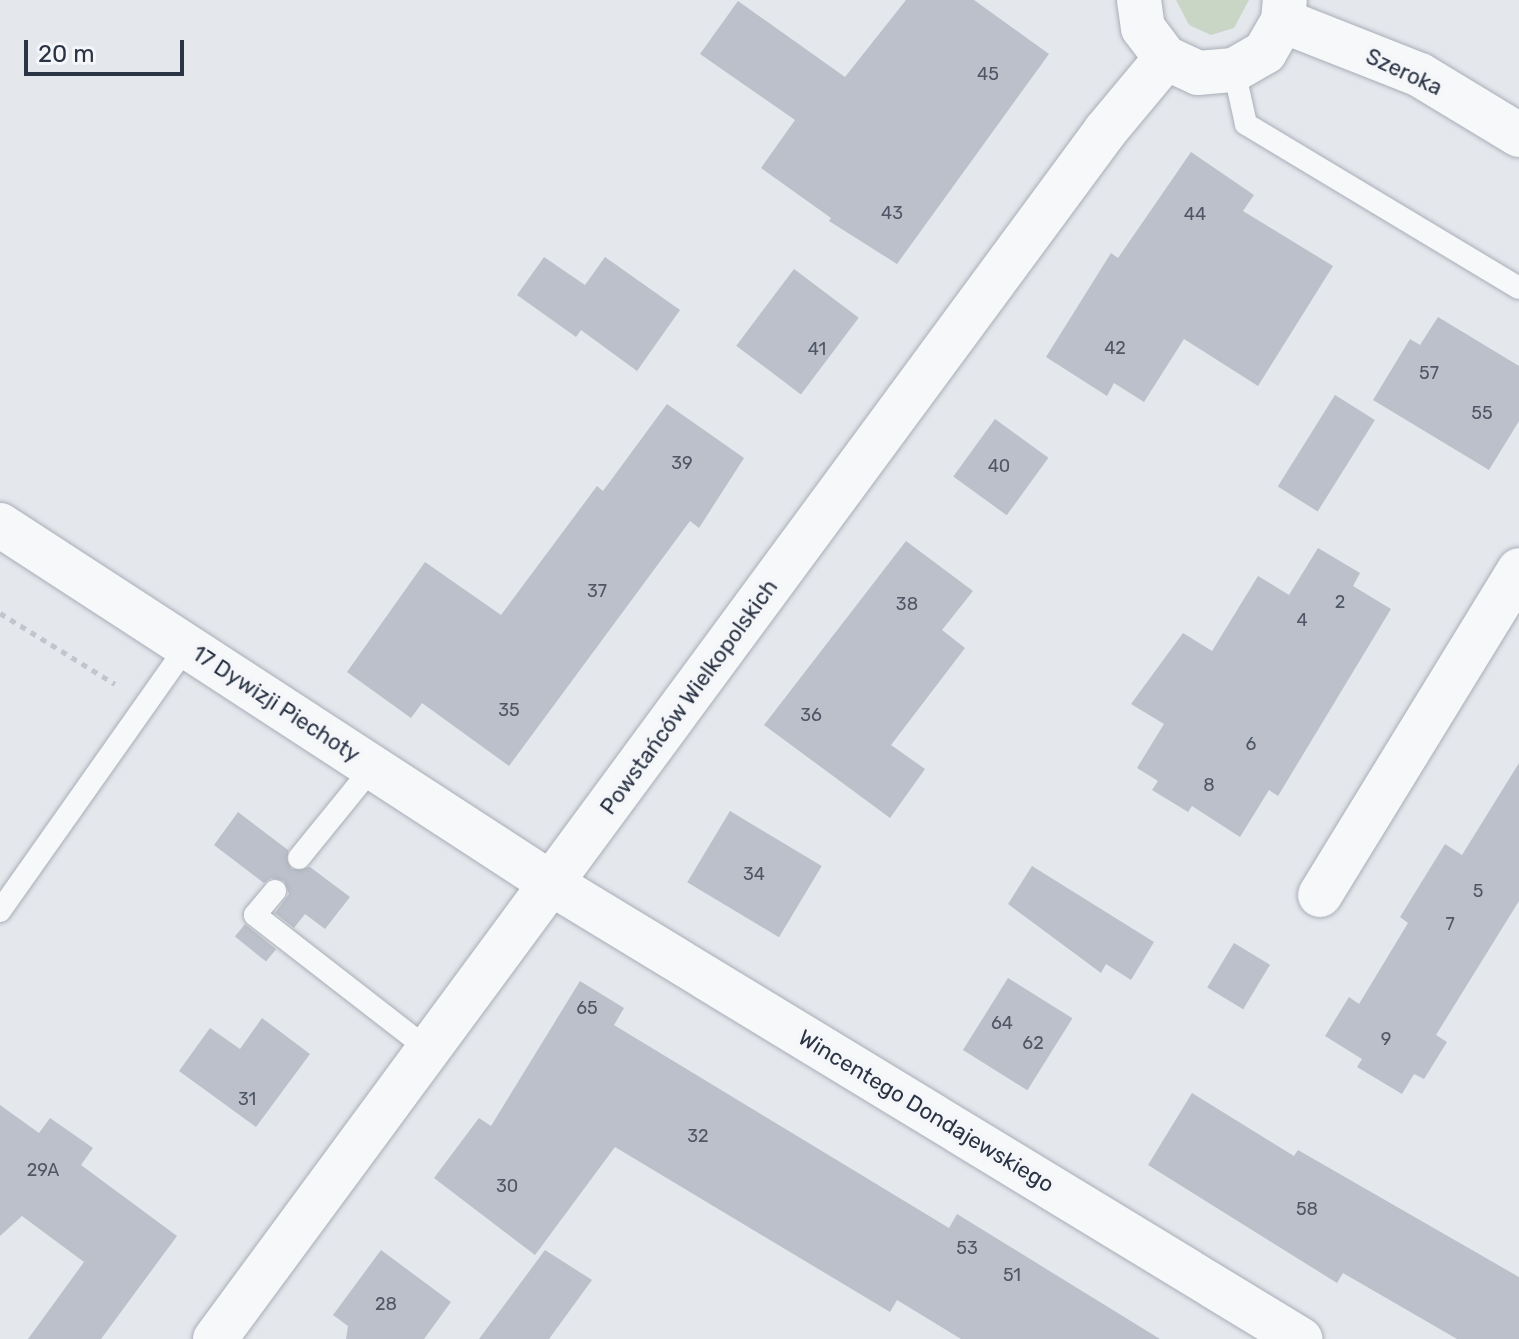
<!DOCTYPE html>
<meta charset="utf-8">
<style>
body{margin:0}
#map{position:relative;width:1519px;height:1339px;overflow:hidden;background:#e4e7ec;font-family:Rubik,sans-serif}
div>[style]{position:absolute}
[style*='--x']{left:calc(var(--x)*1px);top:calc(var(--y)*1px);width:calc(var(--w)*1px);rotate:calc(var(--a)*1deg)}
.green>*{inset:0;background:#c9d6c5}
.building>*{inset:0;background:#bbc0ca;transform-origin:0 0}
.path>*{height:5px;margin-top:-2.5px;transform-origin:0;background:repeating-linear-gradient(90deg,#c2c5cb 0 6px,transparent 0 12px)}
.roads{filter:drop-shadow(0 0 2px #a9aeb7) drop-shadow(0 0 2px #a9aeb7)}
.service>*{height:22px;margin:-11px;padding:0 11px;transform-origin:11px;border-radius:11px;background:#f7f8fa}
.minor>*{height:44px;margin:-22px;padding:0 22px;transform-origin:22px;border-radius:22px;background:#f7f8fa}
span{translate:-50% -50%;white-space:nowrap;text-align:center;line-height:1.15;-webkit-text-stroke:8px #f4f6f9;paint-order:stroke}
.number-label{font-size:18px;color:#4f5766}
.number-label span{-webkit-text-stroke-width:0}
.street-label{font-size:22px;color:#2b3445}
.scale{position:absolute;left:24px;top:40px;width:160px;height:36px;box-sizing:border-box;border:4px solid #2b3445;border-top:0;padding-left:10px;font-size:24px;line-height:28px;white-space:nowrap;color:#2b3445;-webkit-text-stroke:6px #f4f6f9;paint-order:stroke}
</style>
<div id="map">
<div class="green">
<i style="clip-path:polygon(1176px 0,1249px 0,1234px 28px,1211px 35px,1189px 25px)"></i>
</div>
<div class="building">
<i style="clip-path:polygon(906px 0,974px 0,1049px 54px,897px 264px,829px 221px,831px 218px,761px 168px,795px 120px,700px 54px,738px 1px,845px 77px)"></i>
<i style="clip-path:polygon(1191px 152px,1254px 195px,1243px 211px,1333px 266px,1258px 386px,1184px 339px,1144px 402px,1114px 383px,1107px 396px,1046px 357px,1111px 253px,1118px 258px)"></i>
<i style="clip-path:polygon(544px 257px,585px 285px,605px 257px,680px 310px,637px 371px,581px 330px,576px 337px,517px 295px)"></i>
<i style="left:794px;top:269px;width:81px;height:96px;rotate:37deg"></i>
<i style="clip-path:polygon(1438px 317px,1519px 366px,1519px 421px,1489px 470px,1373px 400px,1410px 339px,1420px 345px)"></i>
<i style="left:1335px;top:395px;width:47px;height:108px;rotate:32deg"></i>
<i style="clip-path:polygon(667px 404px,744px 458px,699px 528px,690px 521px,509px 766px,422px 703px,411px 718px,347px 672px,425px 562px,501px 615px,597px 486px,603px 491px)"></i>
<i style="left:995px;top:419px;width:66px;height:71px;rotate:36deg"></i>
<i style="clip-path:polygon(906px 541px,973px 591px,942px 630px,965px 648px,891px 745px,925px 769px,890px 818px,764px 725px)"></i>
<i style="clip-path:polygon(1318px 548px,1360px 573px,1353px 586px,1391px 609px,1278px 796px,1269px 790px,1240px 837px,1192px 806px,1188px 812px,1152px 790px,1158px 781px,1137px 768px,1164px 724px,1131px 704px,1183px 633px,1212px 651px,1258px 576px,1289px 595px)"></i>
<i style="clip-path:polygon(1519px 763px,1519px 901px,1436px 1035px,1447px 1042px,1424px 1079px,1414px 1074px,1402px 1094px,1357px 1067px,1362px 1059px,1325px 1036px,1349px 997px,1359px 1004px,1408px 923px,1400px 917px,1445px 844px,1462px 855px)"></i>
<i style="left:730px;top:811px;width:107px;height:83px;rotate:31deg"></i>
<i style="clip-path:polygon(238px 812px,288px 850px,291px 869px,310px 867px,350px 897px,325px 929px,305px 914px,294px 928px,275px 913px,289px 894px,284px 881px,271px 878px,264px 883px,214px 845px)"></i>
<i style="clip-path:polygon(1032px 866px,1154px 942px,1131px 980px,1106px 964px,1101px 973px,1008px 904px)"></i>
<i style="left:245px;top:924px;width:40px;height:16px;rotate:39deg"></i>
<i style="left:1234px;top:943px;width:42px;height:52px;rotate:31deg"></i>
<i style="left:1008px;top:978px;width:76px;height:85px;rotate:32deg"></i>
<i style="clip-path:polygon(580px 981px,624px 1008px,614px 1025px,949px 1228px,957px 1214px,1160px 1339px,961px 1339px,897px 1300px,890px 1312px,615px 1147px,535px 1255px,434px 1178px,479px 1118px,491px 1126px)"></i>
<i style="clip-path:polygon(262px 1018px,310px 1054px,256px 1127px,179px 1071px,210px 1028px,240px 1049px)"></i>
<i style="clip-path:polygon(1192px 1093px,1294px 1156px,1298px 1150px,1519px 1277px,1519px 1339px,1457px 1339px,1343px 1273px,1337px 1283px,1148px 1165px)"></i>
<i style="clip-path:polygon(0 1105px,39px 1133px,50px 1118px,93px 1148px,81px 1165px,177px 1236px,101px 1339px,28px 1339px,84px 1262px,22px 1216px,0 1236px)"></i>
<i style="clip-path:polygon(381px 1250px,451px 1302px,424px 1339px,346px 1339px,348px 1326px,333px 1315px)"></i>
<i style="clip-path:polygon(545px 1250px,592px 1280px,549px 1339px,479px 1339px)"></i>
</div>
<div class="path">
<i style="--x:0;--y:613;--w:135;--a:31.7"></i>
</div>
<div class="roads">
<div class="service">
<i style="--x:1234;--y:70;--w:55;--a:77.5"></i>
<i style="--x:1246;--y:124;--w:318;--a:31"></i>
<i style="--x:299;--y:858;--w:117;--a:-50.9"></i>
<i style="--x:275;--y:891;--w:31;--a:130"></i>
<i style="--x:255;--y:915;--w:220;--a:37.8"></i>
<i style="--x:0;--y:911;--w:324;--a:-54.8"></i>
</div>
<div class="minor">
<i style="--x:1139;--y:0;--w:28;--a:82"></i>
<i style="--x:1143;--y:28;--w:38;--a:53"></i>
<i style="--x:1166;--y:58;--w:35;--a:25"></i>
<i style="--x:1198;--y:73;--w:36;--a:-5"></i>
<i style="--x:1234;--y:70;--w:36;--a:-30"></i>
<i style="--x:1265;--y:52;--w:36;--a:-60"></i>
<i style="--x:1283;--y:21;--w:21;--a:-85"></i>
<i style="--x:1283;--y:21;--w:147;--a:21.5"></i>
<i style="--x:1420;--y:75;--w:116;--a:31.2"></i>
<i style="--x:0;--y:525;--w:658;--a:33.04"></i>
<i style="--x:552;--y:884;--w:876;--a:31.31"></i>
<i style="--x:1320;--y:895;--w:381;--a:-58.5"></i>
<i style="--x:215;--y:1339;--w:1502;--a:-53.61"></i>
<i style="--x:1106;--y:130;--w:94;--a:-50.2"></i>
</div>
</div>
<div class="number-label">
<span style="left:988px;top:74px">45</span>
<span style="left:892px;top:213px">43</span>
<span style="left:1195px;top:214px">44</span>
<span style="left:1115px;top:348px">42</span>
<span style="left:817px;top:349px">41</span>
<span style="left:1429px;top:373px">57</span>
<span style="left:1482px;top:413px">55</span>
<span style="left:682px;top:463px">39</span>
<span style="left:999px;top:466px">40</span>
<span style="left:597px;top:591px">37</span>
<span style="left:1340px;top:602px">2</span>
<span style="left:907px;top:604px">38</span>
<span style="left:1302px;top:620px">4</span>
<span style="left:509px;top:710px">35</span>
<span style="left:811px;top:715px">36</span>
<span style="left:1251px;top:744px">6</span>
<span style="left:1209px;top:785px">8</span>
<span style="left:754px;top:874px">34</span>
<span style="left:1478px;top:891px">5</span>
<span style="left:1450px;top:924px">7</span>
<span style="left:587px;top:1008px">65</span>
<span style="left:1002px;top:1023px">64</span>
<span style="left:1386px;top:1039px">9</span>
<span style="left:1033px;top:1043px">62</span>
<span style="left:247px;top:1099px">31</span>
<span style="left:698px;top:1136px">32</span>
<span style="left:43px;top:1170px">29A</span>
<span style="left:507px;top:1186px">30</span>
<span style="left:1307px;top:1209px">58</span>
<span style="left:967px;top:1248px">53</span>
<span style="left:1012px;top:1275px">51</span>
<span style="left:386px;top:1304px">28</span>
</div>
<div class="street-label">
<span style="left:1404px;top:72px;rotate:25deg">Szeroka</span>
<span style="left:689px;top:697px;rotate:-54deg">Powstańców Wielkopolskich</span>
<span style="left:276px;top:704px;rotate:33deg">17 Dywizji Piechoty</span>
<span style="left:926px;top:1111px;rotate:31deg">Wincentego Dondajewskiego</span>
</div>
<div class="scale">20 m</div>
</div>
